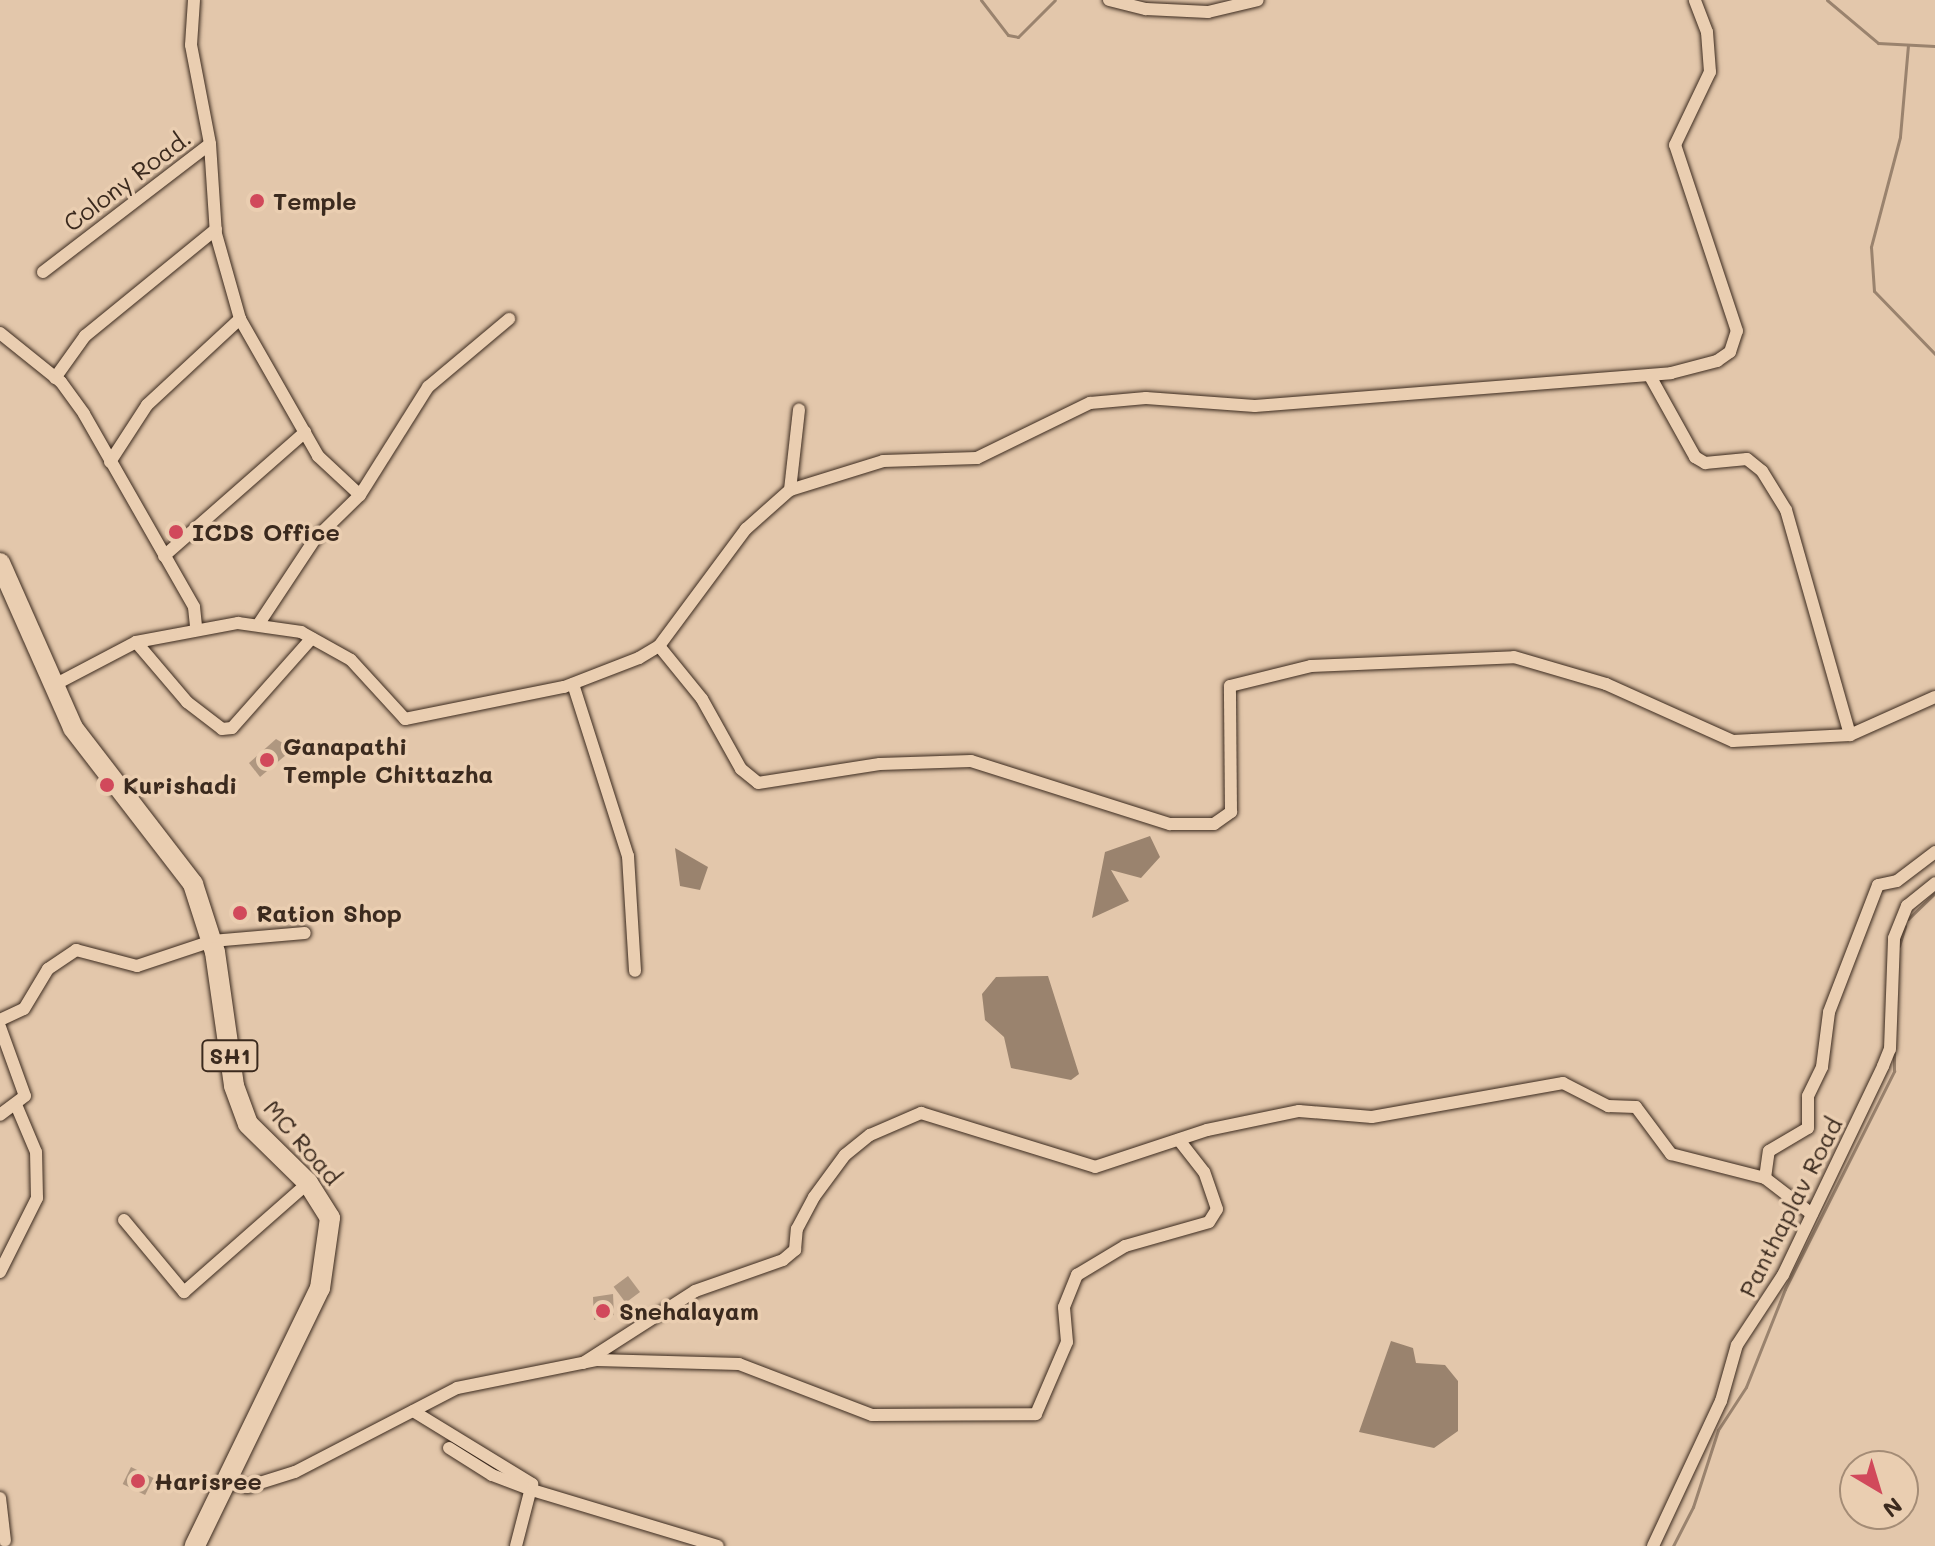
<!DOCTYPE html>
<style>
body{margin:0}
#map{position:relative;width:1935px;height:1546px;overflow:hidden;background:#e3c7ab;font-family:Mali,sans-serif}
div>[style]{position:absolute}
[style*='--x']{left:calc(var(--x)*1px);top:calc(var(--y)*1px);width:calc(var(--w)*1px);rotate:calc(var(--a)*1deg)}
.water>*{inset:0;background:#9a836e}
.stream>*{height:3px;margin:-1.5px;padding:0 1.5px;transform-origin:1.5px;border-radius:1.5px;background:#9a836e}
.building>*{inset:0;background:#af9780;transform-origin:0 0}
.roads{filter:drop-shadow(0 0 2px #3b2a1e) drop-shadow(0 0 2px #3b2a1e)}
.street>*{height:12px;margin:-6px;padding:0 6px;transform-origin:6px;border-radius:6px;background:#eaceb1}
.primary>*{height:20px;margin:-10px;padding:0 10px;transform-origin:10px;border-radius:10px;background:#eaceb1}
.dots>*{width:22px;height:22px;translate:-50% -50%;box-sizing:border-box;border:4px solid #eaceb1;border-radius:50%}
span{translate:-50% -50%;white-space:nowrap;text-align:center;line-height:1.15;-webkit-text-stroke:7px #eaceb1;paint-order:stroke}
.shield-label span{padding:2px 6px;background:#eaceb1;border:2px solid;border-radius:6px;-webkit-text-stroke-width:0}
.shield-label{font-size:22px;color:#3b2a1e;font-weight:700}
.street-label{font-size:24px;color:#3b2a1e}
.poi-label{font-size:24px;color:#3b2a1e;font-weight:700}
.left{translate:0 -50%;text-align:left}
.north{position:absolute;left:1839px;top:1450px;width:80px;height:80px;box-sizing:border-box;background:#eaceb1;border:2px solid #a48c76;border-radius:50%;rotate:142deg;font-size:22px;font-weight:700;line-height:32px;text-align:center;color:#3b2a1e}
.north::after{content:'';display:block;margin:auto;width:28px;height:36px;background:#d1495b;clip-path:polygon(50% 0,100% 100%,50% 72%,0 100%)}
</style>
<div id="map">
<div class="water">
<i style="clip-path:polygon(1150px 836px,1160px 857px,1141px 878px,1111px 870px,1129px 901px,1092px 918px,1105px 852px)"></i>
<i style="clip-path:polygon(675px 848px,708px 867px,700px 890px,680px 886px)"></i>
<i style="clip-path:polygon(1048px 976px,1079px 1074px,1071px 1080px,1011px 1068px,1004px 1037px,985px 1020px,982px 994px,996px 977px)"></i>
<i style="clip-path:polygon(1391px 1341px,1413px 1348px,1416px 1363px,1445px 1365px,1458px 1381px,1458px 1431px,1434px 1448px,1359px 1432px)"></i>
</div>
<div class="stream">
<i style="--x:981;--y:0;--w:44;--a:52.4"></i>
<i style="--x:1008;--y:35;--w:10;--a:11"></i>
<i style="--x:1018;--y:37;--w:52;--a:-45"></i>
<i style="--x:1827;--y:0;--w:67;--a:40.1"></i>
<i style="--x:1878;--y:43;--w:57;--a:3"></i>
<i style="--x:1908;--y:45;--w:92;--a:95"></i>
<i style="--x:1900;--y:137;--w:114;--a:104.8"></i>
<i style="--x:1871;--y:247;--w:44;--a:86.1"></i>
<i style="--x:1874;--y:291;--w:88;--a:45.9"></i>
<i style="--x:1908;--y:919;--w:37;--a:-44"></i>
<i style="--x:1899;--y:946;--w:21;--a:-73"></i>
<i style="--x:1673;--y:1546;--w:44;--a:-62.9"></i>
<i style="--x:1693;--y:1507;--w:81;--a:-72"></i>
<i style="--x:1718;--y:1430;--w:51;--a:-56.9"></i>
<i style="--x:1746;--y:1387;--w:105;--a:-68.3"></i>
<i style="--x:1785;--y:1289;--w:244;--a:-63.4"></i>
<i style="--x:1894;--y:1071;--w:18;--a:-90"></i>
</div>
<div class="building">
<i style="clip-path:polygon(276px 739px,293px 749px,260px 777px,249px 763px)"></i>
<i style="left:628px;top:1276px;width:20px;height:18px;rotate:53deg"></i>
<i style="clip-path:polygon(613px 1294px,614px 1315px,594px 1320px,593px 1297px)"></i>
<i style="left:131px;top:1467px;width:25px;height:19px;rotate:26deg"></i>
</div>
<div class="roads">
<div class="street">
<i style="--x:194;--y:0;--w:45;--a:93.8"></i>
<i style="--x:191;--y:45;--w:101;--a:79.1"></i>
<i style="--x:1109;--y:0;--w:38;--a:14"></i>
<i style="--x:1146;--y:9;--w:62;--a:2.8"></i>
<i style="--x:1208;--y:12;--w:51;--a:-13.5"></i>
<i style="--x:43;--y:272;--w:210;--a:-37.5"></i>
<i style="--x:210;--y:144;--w:90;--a:86.2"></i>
<i style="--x:216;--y:234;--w:88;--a:74.2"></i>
<i style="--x:240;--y:319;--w:158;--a:60.3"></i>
<i style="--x:318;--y:456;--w:57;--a:42.9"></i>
<i style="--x:0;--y:333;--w:78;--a:38.8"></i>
<i style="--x:61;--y:382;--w:39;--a:54"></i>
<i style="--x:84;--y:414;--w:222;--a:60.3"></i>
<i style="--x:194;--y:607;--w:20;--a:84"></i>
<i style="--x:1650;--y:376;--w:93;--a:60.9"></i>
<i style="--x:1695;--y:457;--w:12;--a:31"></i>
<i style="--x:1705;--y:463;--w:42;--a:-5.4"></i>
<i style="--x:1747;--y:459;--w:19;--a:39"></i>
<i style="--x:1762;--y:471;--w:46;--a:58.4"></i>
<i style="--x:1786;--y:510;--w:234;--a:74.1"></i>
<i style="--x:55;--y:378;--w:52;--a:-54.5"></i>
<i style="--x:85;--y:336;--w:169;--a:-39.2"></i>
<i style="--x:110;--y:462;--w:68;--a:-57"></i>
<i style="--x:147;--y:405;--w:127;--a:-42.8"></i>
<i style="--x:790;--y:490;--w:81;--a:-83.6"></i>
<i style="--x:164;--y:556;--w:188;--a:-41.3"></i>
<i style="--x:258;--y:625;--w:103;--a:-56.5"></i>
<i style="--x:315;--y:539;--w:63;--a:-44.4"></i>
<i style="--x:360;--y:495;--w:128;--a:-57.8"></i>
<i style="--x:428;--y:387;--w:106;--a:-40"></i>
<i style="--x:136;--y:642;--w:79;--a:49.6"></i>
<i style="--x:187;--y:702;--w:44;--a:37.6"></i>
<i style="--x:222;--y:729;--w:10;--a:-6"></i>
<i style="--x:232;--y:728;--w:120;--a:-48.4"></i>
<i style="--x:659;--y:646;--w:68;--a:50.9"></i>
<i style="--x:702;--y:699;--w:80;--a:60.9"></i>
<i style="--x:741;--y:769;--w:22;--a:39"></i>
<i style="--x:758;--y:783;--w:123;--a:-8.9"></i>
<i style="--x:880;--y:764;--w:91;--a:-1.9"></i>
<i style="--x:971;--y:761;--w:209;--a:17.6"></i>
<i style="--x:1170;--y:824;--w:44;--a:0"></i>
<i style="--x:1214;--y:824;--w:21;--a:-35"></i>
<i style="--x:1231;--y:812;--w:126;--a:-90.5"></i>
<i style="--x:1230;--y:686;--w:83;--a:-13.9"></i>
<i style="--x:1311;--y:666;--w:203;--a:-2.5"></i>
<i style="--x:1514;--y:657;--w:96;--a:16.4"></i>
<i style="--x:1606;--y:684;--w:139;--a:24.2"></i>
<i style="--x:1733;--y:741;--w:117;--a:-2.9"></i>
<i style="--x:1850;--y:735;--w:93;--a:-24.1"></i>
<i style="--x:58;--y:683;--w:88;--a:-27.7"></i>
<i style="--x:136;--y:642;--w:104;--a:-10.6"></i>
<i style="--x:238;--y:623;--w:64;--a:8.1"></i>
<i style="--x:301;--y:632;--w:57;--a:29.2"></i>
<i style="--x:351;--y:660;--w:80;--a:47.5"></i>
<i style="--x:405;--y:719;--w:162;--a:-11.4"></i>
<i style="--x:564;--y:687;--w:80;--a:-21.1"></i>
<i style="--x:639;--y:658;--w:23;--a:-31"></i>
<i style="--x:659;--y:646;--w:146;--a:-53.4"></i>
<i style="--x:746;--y:529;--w:59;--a:-41.6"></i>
<i style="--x:790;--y:490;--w:97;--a:-17.3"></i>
<i style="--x:883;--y:461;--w:94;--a:-1.8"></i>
<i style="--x:977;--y:458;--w:126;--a:-26"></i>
<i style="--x:1090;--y:403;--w:56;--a:-5.1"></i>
<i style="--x:1146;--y:398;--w:109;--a:4.2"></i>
<i style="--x:1255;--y:406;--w:417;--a:-4.5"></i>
<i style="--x:1671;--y:373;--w:48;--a:-14.6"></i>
<i style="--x:1717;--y:361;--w:16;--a:-35"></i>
<i style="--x:1730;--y:352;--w:22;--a:-72"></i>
<i style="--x:1737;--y:331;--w:196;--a:-108.4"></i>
<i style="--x:1675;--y:145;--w:81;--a:-64.4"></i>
<i style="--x:1710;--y:72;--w:40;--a:-94.3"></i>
<i style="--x:1707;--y:32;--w:34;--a:-111"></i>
<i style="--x:573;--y:684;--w:181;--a:72.3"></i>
<i style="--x:628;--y:856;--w:115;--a:86.5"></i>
<i style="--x:0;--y:1020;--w:26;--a:-25"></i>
<i style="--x:24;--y:1009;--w:47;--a:-59"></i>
<i style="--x:48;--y:969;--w:34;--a:-34"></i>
<i style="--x:76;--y:950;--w:63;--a:14.7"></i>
<i style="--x:137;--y:966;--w:79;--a:-18.4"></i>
<i style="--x:212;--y:941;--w:93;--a:-4.9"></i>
<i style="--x:0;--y:1027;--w:73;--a:70.1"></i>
<i style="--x:25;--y:1096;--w:31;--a:143"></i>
<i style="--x:1765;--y:1178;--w:27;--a:-82"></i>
<i style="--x:1769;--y:1151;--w:45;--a:-30.5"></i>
<i style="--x:1808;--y:1128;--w:32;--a:-90"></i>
<i style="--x:1808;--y:1096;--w:32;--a:-64"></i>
<i style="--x:1822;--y:1067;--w:55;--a:-82.7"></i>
<i style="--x:1829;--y:1012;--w:136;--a:-68.9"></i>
<i style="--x:1878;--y:885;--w:19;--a:-12"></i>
<i style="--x:1897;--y:881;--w:48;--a:-37.3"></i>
<i style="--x:124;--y:1220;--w:94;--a:50.2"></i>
<i style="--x:184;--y:1292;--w:165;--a:-41.3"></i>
<i style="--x:0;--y:1272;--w:83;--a:-63.4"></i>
<i style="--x:37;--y:1198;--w:46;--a:-91.2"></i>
<i style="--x:36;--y:1152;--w:49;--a:-112.9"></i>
<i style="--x:583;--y:1363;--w:133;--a:-32.7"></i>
<i style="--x:695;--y:1291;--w:93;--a:-19.4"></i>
<i style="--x:783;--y:1260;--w:16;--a:-40"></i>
<i style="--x:795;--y:1250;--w:21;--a:-85"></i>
<i style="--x:797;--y:1229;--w:36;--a:-62"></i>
<i style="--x:814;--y:1197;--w:52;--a:-53.6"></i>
<i style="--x:845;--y:1155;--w:32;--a:-39"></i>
<i style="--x:870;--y:1135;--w:56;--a:-23.3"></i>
<i style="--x:921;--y:1113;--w:182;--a:17.2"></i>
<i style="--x:1095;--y:1167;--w:118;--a:-18.3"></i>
<i style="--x:1207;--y:1130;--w:94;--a:-11.7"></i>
<i style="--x:1299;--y:1111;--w:73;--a:4.7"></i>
<i style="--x:1372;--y:1117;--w:194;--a:-10.1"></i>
<i style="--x:1563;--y:1083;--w:51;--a:27.1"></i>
<i style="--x:1608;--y:1106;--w:28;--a:2"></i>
<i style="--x:1636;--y:1107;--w:59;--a:53.3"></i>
<i style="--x:1671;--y:1154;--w:97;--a:14.3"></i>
<i style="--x:1765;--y:1178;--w:59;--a:37.5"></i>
<i style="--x:413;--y:1411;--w:140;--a:31.5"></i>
<i style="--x:532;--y:1484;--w:64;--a:104.5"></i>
<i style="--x:449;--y:1448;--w:51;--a:32.1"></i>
<i style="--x:492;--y:1475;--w:43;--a:20.6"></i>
<i style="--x:532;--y:1490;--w:194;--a:16.8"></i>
<i style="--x:224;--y:1482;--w:24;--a:12"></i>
<i style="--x:247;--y:1487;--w:50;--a:-17.4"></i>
<i style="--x:295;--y:1472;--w:182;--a:-27.4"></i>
<i style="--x:457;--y:1388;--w:143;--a:-11.3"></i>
<i style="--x:597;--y:1360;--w:142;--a:1.6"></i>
<i style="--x:739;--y:1364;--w:142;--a:21"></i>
<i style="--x:872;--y:1415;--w:164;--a:-0.3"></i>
<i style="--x:1036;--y:1414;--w:78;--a:-66.7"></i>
<i style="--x:1067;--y:1342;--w:35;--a:-95"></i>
<i style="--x:1064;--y:1307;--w:35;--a:-68"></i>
<i style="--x:1077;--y:1275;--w:56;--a:-31.1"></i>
<i style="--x:1125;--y:1246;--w:87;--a:-15.9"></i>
<i style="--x:1209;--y:1222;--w:15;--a:-58"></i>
<i style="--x:1217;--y:1209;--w:39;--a:-109"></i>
<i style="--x:1204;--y:1172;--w:41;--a:-128"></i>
<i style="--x:0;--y:1498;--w:43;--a:83.4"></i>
<i style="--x:1653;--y:1546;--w:160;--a:-64.9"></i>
<i style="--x:1721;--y:1401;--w:58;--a:-74.1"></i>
<i style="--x:1737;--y:1345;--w:84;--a:-56.7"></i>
<i style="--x:1783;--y:1275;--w:232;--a:-64.4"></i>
<i style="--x:1883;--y:1066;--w:18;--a:-68"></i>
<i style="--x:1890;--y:1049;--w:111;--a:-87.9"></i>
<i style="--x:1894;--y:938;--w:35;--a:-68"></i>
<i style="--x:1907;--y:906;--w:36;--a:-39"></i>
</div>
<div class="primary">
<i style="--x:0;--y:563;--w:180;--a:66.1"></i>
<i style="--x:73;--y:728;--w:197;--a:52.4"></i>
<i style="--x:193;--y:884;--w:71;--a:72.1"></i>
<i style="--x:215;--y:952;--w:135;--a:81.9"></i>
<i style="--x:234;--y:1086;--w:40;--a:69.8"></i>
<i style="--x:248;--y:1124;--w:84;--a:44.5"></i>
<i style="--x:308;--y:1183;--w:41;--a:57.8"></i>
<i style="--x:330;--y:1218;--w:71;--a:98.1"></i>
<i style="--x:320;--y:1288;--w:287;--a:115.9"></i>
</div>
</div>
<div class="dots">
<i style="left:257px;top:201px;background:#d1495b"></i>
<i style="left:176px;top:532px;background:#d1495b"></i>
<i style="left:267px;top:760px;background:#d1495b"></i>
<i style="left:107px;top:785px;background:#d1495b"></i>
<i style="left:240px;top:913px;background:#d1495b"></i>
<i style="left:603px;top:1311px;background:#d1495b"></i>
<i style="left:138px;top:1481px;background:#d1495b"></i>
</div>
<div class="shield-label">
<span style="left:230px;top:1056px">SH1</span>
</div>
<div class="street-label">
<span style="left:127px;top:180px;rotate:-37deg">Colony Road.</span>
<span style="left:303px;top:1142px;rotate:49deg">MC Road</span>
<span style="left:1790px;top:1207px;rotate:-63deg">Panthaplav Road</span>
</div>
<div class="poi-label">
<span class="left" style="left:273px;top:201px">Temple</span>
<span class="left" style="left:192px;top:532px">ICDS Office</span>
<span class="left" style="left:283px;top:760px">Ganapathi<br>Temple Chittazha</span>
<span class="left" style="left:123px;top:785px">Kurishadi</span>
<span class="left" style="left:256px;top:913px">Ration Shop</span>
<span class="left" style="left:619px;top:1311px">Snehalayam</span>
<span class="left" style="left:154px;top:1481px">Harisree</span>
</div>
<div class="north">N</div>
</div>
